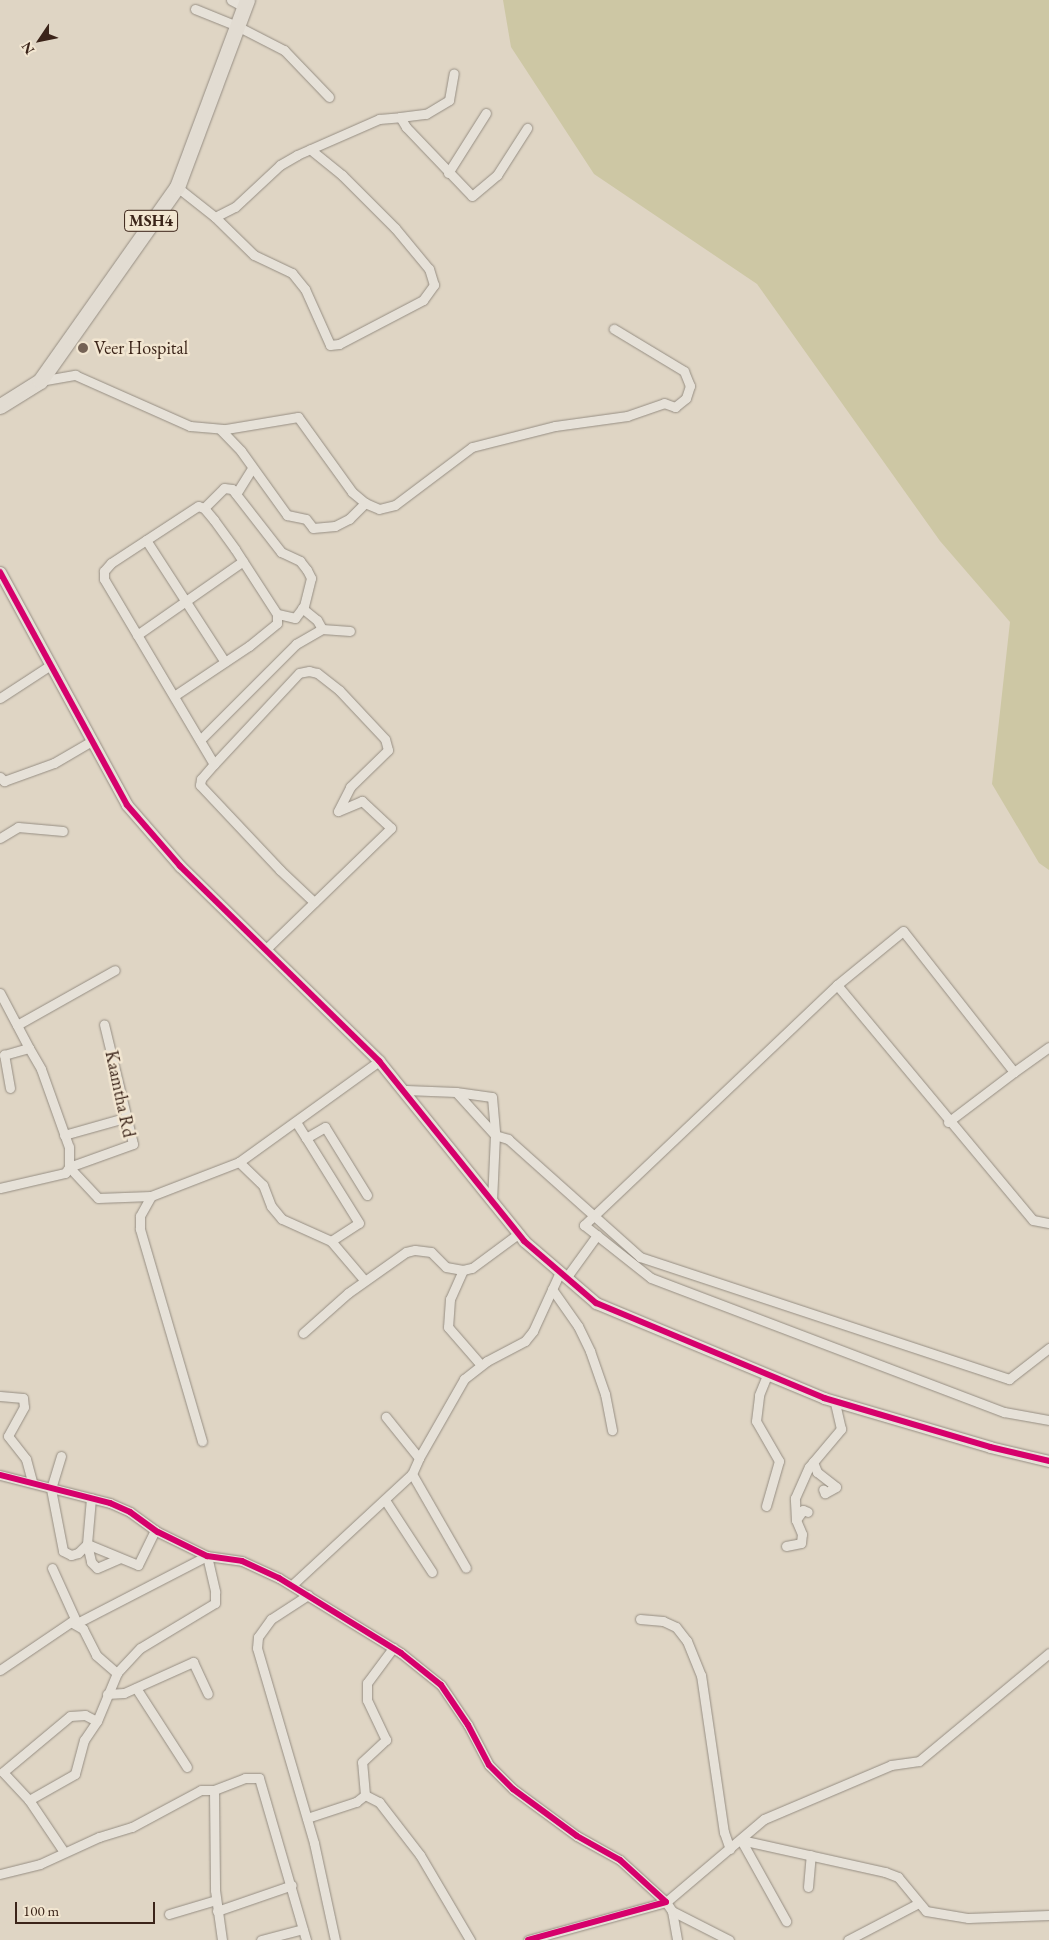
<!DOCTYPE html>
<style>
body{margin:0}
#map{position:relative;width:1049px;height:1940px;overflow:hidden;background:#dfd5c4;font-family:"EB Garamond",serif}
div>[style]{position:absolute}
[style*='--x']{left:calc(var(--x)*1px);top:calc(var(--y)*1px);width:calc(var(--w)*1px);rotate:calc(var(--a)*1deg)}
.green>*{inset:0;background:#cdc7a4}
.roads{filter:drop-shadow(0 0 1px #968e83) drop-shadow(0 0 1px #968e83)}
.minor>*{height:9px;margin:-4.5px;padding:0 4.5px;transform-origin:4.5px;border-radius:4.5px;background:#e6e1d8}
.tertiary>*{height:11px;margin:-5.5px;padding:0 5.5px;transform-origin:5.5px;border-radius:5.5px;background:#e6e1d8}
.primary>*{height:15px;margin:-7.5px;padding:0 7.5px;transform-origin:7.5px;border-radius:7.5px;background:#e2dcd2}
.cycleway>*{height:6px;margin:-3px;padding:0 3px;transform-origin:3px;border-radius:3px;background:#d6006c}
.dots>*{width:14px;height:14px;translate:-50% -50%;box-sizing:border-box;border:2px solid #f2e6d1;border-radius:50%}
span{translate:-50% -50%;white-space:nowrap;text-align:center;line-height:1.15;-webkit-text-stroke:5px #f2e6d1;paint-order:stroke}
.shield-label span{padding:1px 4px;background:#f2e6d1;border:1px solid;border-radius:4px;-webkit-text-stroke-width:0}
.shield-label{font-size:16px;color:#3b2419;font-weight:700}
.poi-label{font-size:18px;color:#3b2419}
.left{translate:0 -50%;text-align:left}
.street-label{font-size:18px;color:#3b2419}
.north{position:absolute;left:15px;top:15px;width:50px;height:50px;-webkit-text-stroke:4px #f2e6d1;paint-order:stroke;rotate:236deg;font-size:14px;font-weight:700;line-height:20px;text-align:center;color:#3b2419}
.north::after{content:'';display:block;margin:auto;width:18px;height:22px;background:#3b2419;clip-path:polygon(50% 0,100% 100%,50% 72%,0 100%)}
.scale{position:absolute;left:15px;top:1902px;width:140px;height:22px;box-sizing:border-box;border:2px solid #3b2419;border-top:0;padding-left:6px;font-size:15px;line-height:18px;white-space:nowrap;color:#3b2419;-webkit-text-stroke:4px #f2e6d1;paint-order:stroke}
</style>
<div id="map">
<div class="green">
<i style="clip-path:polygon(503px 0,1049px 0,1049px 870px,1039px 863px,992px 784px,1010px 622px,940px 541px,757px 284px,594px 174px,511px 47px)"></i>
</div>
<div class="roads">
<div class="minor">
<i style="--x:231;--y:0;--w:15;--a:28"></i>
<i style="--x:195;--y:9;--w:45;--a:22"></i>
<i style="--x:237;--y:26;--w:53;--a:27.1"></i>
<i style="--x:284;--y:50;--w:65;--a:46.2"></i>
<i style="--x:400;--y:117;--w:26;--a:-7"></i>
<i style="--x:426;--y:114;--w:27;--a:-31"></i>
<i style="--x:449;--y:100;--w:27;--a:-80"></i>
<i style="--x:448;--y:173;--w:71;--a:-57.7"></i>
<i style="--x:177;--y:187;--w:48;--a:38.3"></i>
<i style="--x:215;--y:217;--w:54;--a:44.3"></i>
<i style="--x:254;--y:255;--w:42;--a:25.3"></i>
<i style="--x:292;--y:273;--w:21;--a:51"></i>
<i style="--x:305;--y:289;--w:61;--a:65.9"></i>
<i style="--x:330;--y:345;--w:9;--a:-6"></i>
<i style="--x:339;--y:344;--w:95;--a:-27.6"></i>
<i style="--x:423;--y:300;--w:19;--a:-54"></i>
<i style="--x:434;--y:285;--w:17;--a:-107"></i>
<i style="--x:429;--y:269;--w:53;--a:-129.7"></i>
<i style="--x:395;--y:228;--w:75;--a:-135"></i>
<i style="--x:342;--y:175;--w:41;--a:-140.9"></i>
<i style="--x:215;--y:217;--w:22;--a:-27"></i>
<i style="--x:235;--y:207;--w:62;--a:-43"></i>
<i style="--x:280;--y:165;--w:20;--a:-30"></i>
<i style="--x:297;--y:155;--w:90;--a:-23.7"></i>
<i style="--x:379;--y:119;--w:21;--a:-5"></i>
<i style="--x:400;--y:117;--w:12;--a:59"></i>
<i style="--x:406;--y:127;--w:95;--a:46.3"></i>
<i style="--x:472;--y:196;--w:33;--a:-40"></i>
<i style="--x:497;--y:175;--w:56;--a:-57.4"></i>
<i style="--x:40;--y:381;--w:36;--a:-10"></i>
<i style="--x:75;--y:375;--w:126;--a:23.9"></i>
<i style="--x:190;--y:426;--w:36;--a:5"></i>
<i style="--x:226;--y:429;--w:73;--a:-9.5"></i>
<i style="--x:298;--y:417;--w:92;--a:54.2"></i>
<i style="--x:352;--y:492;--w:17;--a:40"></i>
<i style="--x:365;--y:503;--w:15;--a:23"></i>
<i style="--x:379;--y:509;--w:16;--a:-14"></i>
<i style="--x:395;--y:505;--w:96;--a:-37"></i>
<i style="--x:472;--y:447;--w:86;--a:-14.2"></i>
<i style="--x:555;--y:426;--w:73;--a:-7.9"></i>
<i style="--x:627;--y:416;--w:39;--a:-19"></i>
<i style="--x:664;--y:403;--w:12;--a:20"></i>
<i style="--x:675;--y:407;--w:14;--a:-39"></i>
<i style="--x:686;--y:398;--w:13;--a:-72"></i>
<i style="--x:690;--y:386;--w:16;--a:-112"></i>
<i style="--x:684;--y:371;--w:82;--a:-149"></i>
<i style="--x:220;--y:429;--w:30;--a:46"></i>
<i style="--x:241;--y:451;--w:79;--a:54.3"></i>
<i style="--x:287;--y:515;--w:19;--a:12"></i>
<i style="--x:306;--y:519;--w:11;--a:52"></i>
<i style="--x:313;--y:528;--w:22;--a:-5"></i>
<i style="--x:335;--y:526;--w:16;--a:-27"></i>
<i style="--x:349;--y:519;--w:23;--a:-45"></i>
<i style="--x:236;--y:494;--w:31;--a:-58"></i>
<i style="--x:204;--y:508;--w:28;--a:-45"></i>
<i style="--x:224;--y:488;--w:8;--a:7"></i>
<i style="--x:232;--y:489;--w:80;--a:52.1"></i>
<i style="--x:281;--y:552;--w:21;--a:25"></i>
<i style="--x:300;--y:561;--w:11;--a:52"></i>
<i style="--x:307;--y:570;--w:9;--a:63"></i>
<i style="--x:311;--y:578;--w:29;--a:104"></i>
<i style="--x:304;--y:606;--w:15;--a:127"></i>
<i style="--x:295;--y:618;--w:18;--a:-167"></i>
<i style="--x:146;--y:540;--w:145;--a:57.1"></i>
<i style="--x:302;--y:608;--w:19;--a:39"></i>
<i style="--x:317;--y:620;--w:10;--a:61"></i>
<i style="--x:137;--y:635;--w:129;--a:-34.9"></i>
<i style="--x:174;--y:696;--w:90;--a:-33.7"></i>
<i style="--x:249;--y:646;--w:36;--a:-39"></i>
<i style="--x:277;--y:623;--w:9;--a:-90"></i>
<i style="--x:277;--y:614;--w:77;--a:-122.9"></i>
<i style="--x:235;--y:549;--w:36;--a:-126"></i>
<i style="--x:214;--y:520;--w:16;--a:-130"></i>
<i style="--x:204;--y:508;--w:6;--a:-162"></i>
<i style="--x:198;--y:506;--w:104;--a:146.8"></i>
<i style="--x:111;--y:563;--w:11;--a:131"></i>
<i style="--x:104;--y:571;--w:8;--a:90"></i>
<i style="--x:104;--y:579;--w:215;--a:59.3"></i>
<i style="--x:0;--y:698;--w:59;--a:-33.1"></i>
<i style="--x:200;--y:740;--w:136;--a:-45"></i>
<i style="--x:296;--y:644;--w:30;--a:-30"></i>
<i style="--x:322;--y:629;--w:28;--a:4"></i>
<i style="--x:0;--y:777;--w:6;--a:45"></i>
<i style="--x:4;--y:781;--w:53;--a:-19.8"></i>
<i style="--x:54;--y:763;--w:42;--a:-30.3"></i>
<i style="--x:0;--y:838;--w:21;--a:-31"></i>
<i style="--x:18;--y:827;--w:45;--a:5.1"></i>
<i style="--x:266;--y:949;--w:174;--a:-44.1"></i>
<i style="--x:391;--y:828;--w:40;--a:-137"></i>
<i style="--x:362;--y:801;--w:26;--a:157"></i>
<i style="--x:338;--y:811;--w:27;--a:-63"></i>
<i style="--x:350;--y:787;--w:53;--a:-44.2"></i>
<i style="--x:388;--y:750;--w:11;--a:-105"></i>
<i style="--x:385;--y:739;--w:67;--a:-133.2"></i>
<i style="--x:339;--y:690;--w:28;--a:-142"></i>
<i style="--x:317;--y:673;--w:8;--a:-166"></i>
<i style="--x:309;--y:671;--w:10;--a:169"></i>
<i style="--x:299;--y:673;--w:125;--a:133"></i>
<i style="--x:214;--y:764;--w:20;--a:131"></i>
<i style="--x:201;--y:779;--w:6;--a:99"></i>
<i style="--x:200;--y:785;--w:117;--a:46.7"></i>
<i style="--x:280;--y:870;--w:47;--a:43.3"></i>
<i style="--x:837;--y:985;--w:306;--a:50.2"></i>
<i style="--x:1033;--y:1220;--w:16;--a:11"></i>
<i style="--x:0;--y:993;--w:62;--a:62.2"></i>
<i style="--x:17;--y:1025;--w:112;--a:-29.3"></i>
<i style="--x:1014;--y:1072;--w:43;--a:-35.5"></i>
<i style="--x:10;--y:1088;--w:34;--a:-100"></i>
<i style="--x:4;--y:1055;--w:26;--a:-16"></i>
<i style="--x:29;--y:1048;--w:24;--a:60"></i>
<i style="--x:41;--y:1069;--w:83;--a:70.3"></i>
<i style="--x:69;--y:1147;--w:20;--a:90"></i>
<i style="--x:69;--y:1167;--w:42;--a:46.9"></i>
<i style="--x:98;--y:1198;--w:53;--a:-2.2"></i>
<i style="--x:151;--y:1196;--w:94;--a:-21.1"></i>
<i style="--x:239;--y:1162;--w:33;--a:44"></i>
<i style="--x:263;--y:1185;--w:22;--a:69"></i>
<i style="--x:271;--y:1206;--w:17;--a:50"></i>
<i style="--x:282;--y:1219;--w:54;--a:24.2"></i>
<i style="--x:331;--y:1241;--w:52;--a:49.6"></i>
<i style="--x:406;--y:1090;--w:50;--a:2.3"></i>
<i style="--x:456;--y:1092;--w:36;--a:8"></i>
<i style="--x:492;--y:1097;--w:38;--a:85"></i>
<i style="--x:495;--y:1135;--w:65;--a:92.6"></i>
<i style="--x:456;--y:1092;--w:58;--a:47.8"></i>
<i style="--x:495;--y:1135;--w:14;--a:17"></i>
<i style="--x:508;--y:1139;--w:177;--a:41.8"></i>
<i style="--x:640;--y:1257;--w:389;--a:18.3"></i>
<i style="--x:1009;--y:1379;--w:51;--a:-37.8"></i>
<i style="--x:296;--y:1122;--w:19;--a:58"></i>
<i style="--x:948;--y:1122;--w:83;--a:-37.1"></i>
<i style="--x:1014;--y:1072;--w:179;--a:-128.2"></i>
<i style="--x:903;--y:931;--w:85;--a:140.7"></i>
<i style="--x:837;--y:985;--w:349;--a:136.5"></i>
<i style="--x:584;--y:1225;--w:85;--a:38.3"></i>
<i style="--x:651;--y:1278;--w:378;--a:20.8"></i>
<i style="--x:1004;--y:1412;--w:46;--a:10.1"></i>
<i style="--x:64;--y:1135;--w:66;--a:-15.7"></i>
<i style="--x:239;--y:1162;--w:173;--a:-35.8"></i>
<i style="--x:0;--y:1188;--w:67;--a:-13"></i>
<i style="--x:65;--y:1173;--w:7;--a:-56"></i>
<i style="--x:69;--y:1167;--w:68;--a:-19.8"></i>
<i style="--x:133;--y:1144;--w:123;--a:-103.6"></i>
<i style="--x:151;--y:1196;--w:23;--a:119"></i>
<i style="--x:140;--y:1216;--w:13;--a:90"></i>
<i style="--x:140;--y:1229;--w:221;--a:73.7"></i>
<i style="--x:331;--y:1241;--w:33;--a:-33"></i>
<i style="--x:359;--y:1223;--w:100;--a:-121.9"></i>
<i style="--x:306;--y:1138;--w:22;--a:-30"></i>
<i style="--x:325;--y:1127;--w:80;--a:58.3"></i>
<i style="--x:463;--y:1270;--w:32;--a:114"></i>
<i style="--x:450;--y:1299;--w:28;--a:94"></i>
<i style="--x:448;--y:1327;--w:50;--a:49"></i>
<i style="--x:566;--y:1278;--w:53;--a:-54.2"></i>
<i style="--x:552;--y:1289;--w:45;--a:54.9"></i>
<i style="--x:578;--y:1326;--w:28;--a:64"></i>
<i style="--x:590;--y:1351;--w:46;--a:70.8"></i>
<i style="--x:605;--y:1394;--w:37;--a:79"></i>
<i style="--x:303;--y:1333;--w:60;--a:-41.6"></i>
<i style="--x:348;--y:1293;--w:71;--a:-35.3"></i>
<i style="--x:406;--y:1252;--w:9;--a:-13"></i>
<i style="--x:415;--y:1250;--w:16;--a:7"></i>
<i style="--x:431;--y:1252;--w:21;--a:45"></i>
<i style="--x:446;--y:1267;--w:17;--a:10"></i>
<i style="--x:463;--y:1270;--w:9;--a:-13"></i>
<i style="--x:472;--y:1268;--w:57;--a:-36.5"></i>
<i style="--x:0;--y:1396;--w:23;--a:5"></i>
<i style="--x:23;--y:1398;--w:9;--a:84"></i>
<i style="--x:24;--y:1407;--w:33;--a:119"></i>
<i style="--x:8;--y:1436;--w:29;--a:52"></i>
<i style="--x:26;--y:1459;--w:24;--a:75"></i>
<i style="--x:61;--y:1456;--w:34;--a:107"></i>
<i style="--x:51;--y:1489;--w:63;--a:79"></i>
<i style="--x:63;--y:1551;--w:9;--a:27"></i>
<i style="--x:71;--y:1555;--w:7;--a:-16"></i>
<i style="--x:78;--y:1553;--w:13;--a:-45"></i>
<i style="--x:87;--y:1544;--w:18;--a:77"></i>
<i style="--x:91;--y:1562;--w:8;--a:45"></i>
<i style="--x:97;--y:1568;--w:25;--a:-23"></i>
<i style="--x:419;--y:1458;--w:91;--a:-60.3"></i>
<i style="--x:464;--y:1379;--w:29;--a:-38"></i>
<i style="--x:487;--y:1361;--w:43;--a:-27.8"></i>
<i style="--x:525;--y:1341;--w:13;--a:-51"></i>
<i style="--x:533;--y:1331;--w:65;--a:-65.4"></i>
<i style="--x:813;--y:1462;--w:11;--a:68"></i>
<i style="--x:817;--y:1472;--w:24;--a:38"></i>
<i style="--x:836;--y:1487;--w:13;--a:151"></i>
<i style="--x:825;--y:1493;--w:4;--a:-117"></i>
<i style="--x:412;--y:1474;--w:108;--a:60.1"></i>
<i style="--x:0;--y:1475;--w:114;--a:14.3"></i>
<i style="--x:110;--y:1503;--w:22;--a:24"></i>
<i style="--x:130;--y:1512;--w:34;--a:36"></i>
<i style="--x:158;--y:1532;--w:55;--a:26.1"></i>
<i style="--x:207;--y:1556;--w:35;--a:8"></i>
<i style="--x:242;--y:1561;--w:41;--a:24.7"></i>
<i style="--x:279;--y:1578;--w:143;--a:31.6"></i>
<i style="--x:401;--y:1653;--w:51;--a:38.7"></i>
<i style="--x:441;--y:1685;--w:48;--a:56"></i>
<i style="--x:468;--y:1725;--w:45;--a:62.3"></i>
<i style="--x:489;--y:1765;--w:34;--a:45"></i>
<i style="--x:513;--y:1789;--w:79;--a:36.3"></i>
<i style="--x:577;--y:1836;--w:49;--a:29.2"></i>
<i style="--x:620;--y:1860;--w:62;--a:42.4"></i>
<i style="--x:666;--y:1902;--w:143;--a:164.6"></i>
<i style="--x:91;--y:1498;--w:46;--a:95"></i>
<i style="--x:87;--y:1544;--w:55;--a:22.4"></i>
<i style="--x:138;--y:1565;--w:39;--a:-64"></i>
<i style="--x:385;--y:1500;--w:86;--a:56.9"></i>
<i style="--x:766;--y:1506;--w:47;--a:-73.9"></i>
<i style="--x:779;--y:1461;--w:46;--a:-119.9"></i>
<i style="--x:756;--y:1421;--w:26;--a:-83"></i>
<i style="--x:759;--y:1395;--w:22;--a:-68"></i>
<i style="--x:796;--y:1520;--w:12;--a:-55"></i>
<i style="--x:803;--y:1510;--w:5;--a:22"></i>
<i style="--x:786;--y:1546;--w:15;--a:-11"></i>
<i style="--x:801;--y:1543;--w:9;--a:-84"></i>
<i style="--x:802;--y:1534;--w:15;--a:-113"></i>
<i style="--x:796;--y:1520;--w:22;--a:-93"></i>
<i style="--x:795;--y:1498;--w:34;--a:-66"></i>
<i style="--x:809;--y:1467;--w:50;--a:-49.9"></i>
<i style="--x:841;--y:1429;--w:28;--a:-103"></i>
<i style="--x:52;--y:1568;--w:60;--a:65.6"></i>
<i style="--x:77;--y:1623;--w:146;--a:-27.3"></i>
<i style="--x:207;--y:1556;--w:37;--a:77"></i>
<i style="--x:215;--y:1592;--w:11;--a:90"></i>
<i style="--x:215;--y:1603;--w:87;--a:149"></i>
<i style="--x:140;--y:1648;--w:34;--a:133"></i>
<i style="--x:117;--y:1673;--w:52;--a:112.6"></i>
<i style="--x:97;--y:1721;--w:23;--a:124"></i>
<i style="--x:84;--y:1740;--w:35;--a:105"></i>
<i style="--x:75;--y:1774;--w:53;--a:150.5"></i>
<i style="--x:29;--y:1800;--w:63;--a:56.1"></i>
<i style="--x:292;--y:1585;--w:163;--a:-42.8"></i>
<i style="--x:412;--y:1474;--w:17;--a:-66"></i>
<i style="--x:419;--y:1458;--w:53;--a:-128.8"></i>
<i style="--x:308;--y:1595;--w:44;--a:147"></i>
<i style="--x:271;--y:1619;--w:22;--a:126"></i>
<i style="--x:258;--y:1637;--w:11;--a:95"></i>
<i style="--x:257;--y:1648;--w:203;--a:73.7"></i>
<i style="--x:314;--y:1843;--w:99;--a:77.8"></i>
<i style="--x:640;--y:1619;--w:23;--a:5"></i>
<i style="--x:663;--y:1621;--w:14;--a:25"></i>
<i style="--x:676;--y:1627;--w:18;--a:52"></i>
<i style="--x:687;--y:1641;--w:37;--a:68"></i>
<i style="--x:701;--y:1675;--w:159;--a:81.7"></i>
<i style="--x:724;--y:1832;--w:18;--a:71"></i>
<i style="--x:0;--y:1670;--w:86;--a:-34.1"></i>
<i style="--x:71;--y:1622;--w:14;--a:30"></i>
<i style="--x:83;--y:1629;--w:29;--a:63"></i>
<i style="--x:96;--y:1655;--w:28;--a:41"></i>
<i style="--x:136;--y:1688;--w:94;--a:57.2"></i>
<i style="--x:107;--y:1694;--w:17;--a:-3"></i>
<i style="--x:124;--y:1693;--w:76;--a:-24.2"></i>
<i style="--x:193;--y:1662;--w:35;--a:65"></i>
<i style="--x:214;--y:1790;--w:100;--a:89.4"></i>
<i style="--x:215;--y:1890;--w:50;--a:82"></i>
<i style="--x:365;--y:1795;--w:16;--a:27"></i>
<i style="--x:379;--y:1802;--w:67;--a:52.3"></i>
<i style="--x:420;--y:1855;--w:99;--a:59.5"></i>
<i style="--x:29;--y:1800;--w:38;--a:-133"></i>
<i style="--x:3;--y:1772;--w:87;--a:-39.9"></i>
<i style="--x:70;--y:1716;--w:15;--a:-4"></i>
<i style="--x:85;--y:1715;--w:13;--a:27"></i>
<i style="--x:307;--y:1818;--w:52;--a:-18.1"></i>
<i style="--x:356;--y:1802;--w:11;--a:-38"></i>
<i style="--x:365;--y:1795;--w:33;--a:-95"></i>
<i style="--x:362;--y:1762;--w:33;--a:-43"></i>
<i style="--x:386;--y:1740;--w:44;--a:-115.4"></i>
<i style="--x:367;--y:1700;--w:17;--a:-90"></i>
<i style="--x:367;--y:1683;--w:44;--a:-53.4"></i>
<i style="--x:741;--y:1840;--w:148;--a:12.5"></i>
<i style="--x:885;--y:1872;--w:14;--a:21"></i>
<i style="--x:898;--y:1877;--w:44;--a:50.5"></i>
<i style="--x:926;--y:1911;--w:43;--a:9.5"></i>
<i style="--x:968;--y:1918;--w:81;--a:-2.1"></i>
<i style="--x:741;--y:1840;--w:93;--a:60.9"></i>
<i style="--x:0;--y:1874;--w:41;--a:-14"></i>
<i style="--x:40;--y:1864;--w:65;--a:-24.6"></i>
<i style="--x:99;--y:1837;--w:34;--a:-17"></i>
<i style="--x:132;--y:1827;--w:78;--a:-28.2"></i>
<i style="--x:201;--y:1790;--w:13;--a:0"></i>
<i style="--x:214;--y:1790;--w:33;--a:-21"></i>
<i style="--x:245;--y:1778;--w:14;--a:0"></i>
<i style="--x:259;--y:1778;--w:169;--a:73.8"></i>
<i style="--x:808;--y:1887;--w:32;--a:-85"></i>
<i style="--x:217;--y:1911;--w:79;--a:-19.1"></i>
<i style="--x:672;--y:1911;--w:29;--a:80"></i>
<i style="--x:169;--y:1914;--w:49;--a:-16.6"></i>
<i style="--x:261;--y:1940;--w:43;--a:-14.7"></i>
<i style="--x:729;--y:1940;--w:64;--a:-153"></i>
<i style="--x:672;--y:1911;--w:11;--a:-124"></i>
<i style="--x:666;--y:1902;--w:128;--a:-40.3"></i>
<i style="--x:764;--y:1819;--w:138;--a:-23"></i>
<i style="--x:891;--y:1765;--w:28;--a:-8"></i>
<i style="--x:919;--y:1761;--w:169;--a:-39.7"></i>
<i style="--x:848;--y:1940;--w:78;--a:-27.6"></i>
</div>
<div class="tertiary">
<i style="--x:0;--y:572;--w:265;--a:61.4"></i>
<i style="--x:127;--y:805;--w:81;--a:49"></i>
<i style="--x:180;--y:866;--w:279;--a:44.4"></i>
<i style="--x:379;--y:1061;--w:231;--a:51.1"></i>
<i style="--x:524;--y:1241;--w:95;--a:40.7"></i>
<i style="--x:596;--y:1303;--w:247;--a:22.6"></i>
<i style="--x:824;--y:1398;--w:173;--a:16.4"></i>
<i style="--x:990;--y:1447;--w:61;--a:13.3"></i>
</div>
<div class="primary">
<i style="--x:0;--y:406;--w:47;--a:-32"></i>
<i style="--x:40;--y:381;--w:237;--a:-54.8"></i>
<i style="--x:177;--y:187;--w:200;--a:-69.5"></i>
</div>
</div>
<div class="cycleway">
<i style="--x:0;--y:572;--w:265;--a:61.4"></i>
<i style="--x:127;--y:805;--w:81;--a:49"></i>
<i style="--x:180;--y:866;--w:279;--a:44.4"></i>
<i style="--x:379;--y:1061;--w:231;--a:51.1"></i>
<i style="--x:524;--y:1241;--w:95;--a:40.7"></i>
<i style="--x:596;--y:1303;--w:247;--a:22.6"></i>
<i style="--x:824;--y:1398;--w:173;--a:16.4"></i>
<i style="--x:990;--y:1447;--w:61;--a:13.3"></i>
<i style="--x:0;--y:1475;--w:114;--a:14.3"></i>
<i style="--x:110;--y:1503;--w:22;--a:24"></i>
<i style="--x:130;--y:1512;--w:34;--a:36"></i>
<i style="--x:158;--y:1532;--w:55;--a:26.1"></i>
<i style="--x:207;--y:1556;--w:35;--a:8"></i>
<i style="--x:242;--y:1561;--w:41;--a:24.7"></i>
<i style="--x:279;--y:1578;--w:143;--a:31.6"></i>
<i style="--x:401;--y:1653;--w:51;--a:38.7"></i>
<i style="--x:441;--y:1685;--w:48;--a:56"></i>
<i style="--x:468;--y:1725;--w:45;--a:62.3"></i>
<i style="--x:489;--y:1765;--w:34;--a:45"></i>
<i style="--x:513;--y:1789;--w:79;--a:36.3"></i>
<i style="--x:577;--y:1836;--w:49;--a:29.2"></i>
<i style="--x:620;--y:1860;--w:62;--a:42.4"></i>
<i style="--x:666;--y:1902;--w:143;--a:164.6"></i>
</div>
<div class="dots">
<i style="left:83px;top:348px;background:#746255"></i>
</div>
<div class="shield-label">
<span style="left:151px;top:221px">MSH4</span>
</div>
<div class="poi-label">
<span class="left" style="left:94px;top:348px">Veer Hospital</span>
</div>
<div class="street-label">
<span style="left:120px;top:1094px;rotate:78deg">Kaamtha Rd</span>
</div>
<div class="north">N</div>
<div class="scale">100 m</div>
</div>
